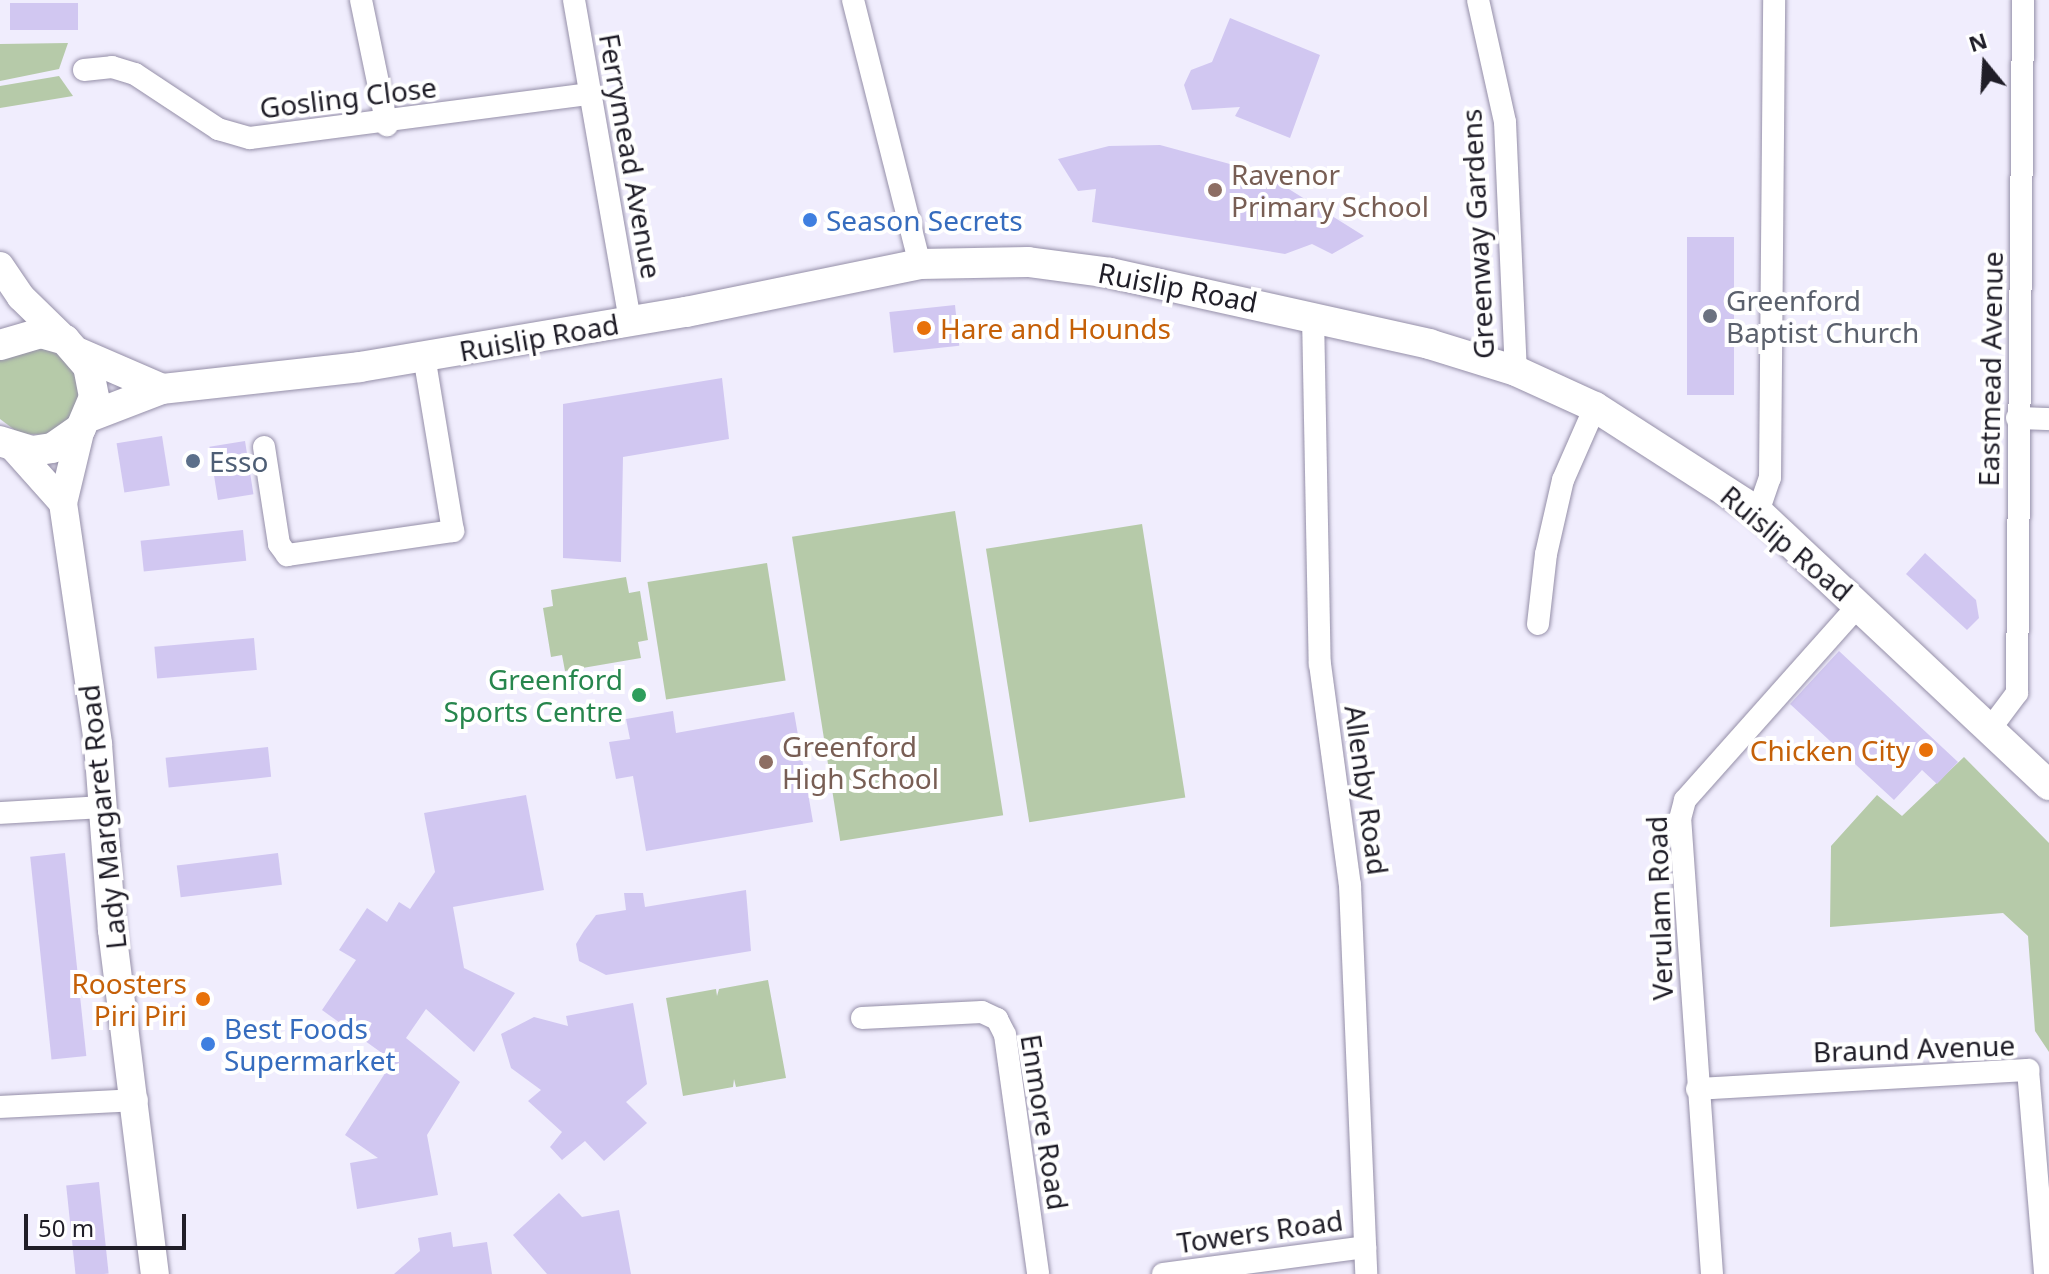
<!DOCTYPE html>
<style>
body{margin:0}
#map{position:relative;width:2049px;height:1274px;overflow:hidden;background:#f0edfd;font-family:"Noto Sans",sans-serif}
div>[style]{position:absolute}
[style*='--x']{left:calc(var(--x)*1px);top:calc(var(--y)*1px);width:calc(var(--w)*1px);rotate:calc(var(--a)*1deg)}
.green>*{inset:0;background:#b6caa9;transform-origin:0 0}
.building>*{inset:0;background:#d1c7f1;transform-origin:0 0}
.roads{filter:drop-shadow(0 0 2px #958fa8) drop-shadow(0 0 2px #958fa8)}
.minor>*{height:22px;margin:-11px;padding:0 11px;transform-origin:11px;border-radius:11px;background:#fff}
.tertiary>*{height:28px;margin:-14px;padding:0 14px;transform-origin:14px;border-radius:14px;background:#fff}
.secondary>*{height:30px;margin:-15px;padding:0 15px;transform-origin:15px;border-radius:15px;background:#fff}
.dots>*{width:22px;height:22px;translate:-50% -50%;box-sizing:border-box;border:4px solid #fff;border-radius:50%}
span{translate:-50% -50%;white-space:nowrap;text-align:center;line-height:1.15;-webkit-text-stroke:8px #fff;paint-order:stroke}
.street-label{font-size:28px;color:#201e28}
.education-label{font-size:28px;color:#785e54}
.left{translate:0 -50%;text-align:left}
.shop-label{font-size:28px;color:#366cbe}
.worship-label{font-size:28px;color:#5b616d}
.food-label{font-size:28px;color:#c56008}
.right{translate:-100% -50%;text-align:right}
.service-label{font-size:28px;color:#4e5e75}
.leisure-label{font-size:28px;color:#27864d}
.north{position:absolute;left:1945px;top:24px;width:80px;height:80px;-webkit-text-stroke:6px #fff;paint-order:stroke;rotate:342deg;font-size:22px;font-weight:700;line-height:32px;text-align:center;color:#201e28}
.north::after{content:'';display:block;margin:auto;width:28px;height:36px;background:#201e28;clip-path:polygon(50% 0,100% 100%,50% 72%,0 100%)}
.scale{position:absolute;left:24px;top:1214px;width:162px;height:36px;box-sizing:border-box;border:4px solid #201e28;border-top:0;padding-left:10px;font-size:24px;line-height:28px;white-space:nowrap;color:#201e28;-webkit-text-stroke:6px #fff;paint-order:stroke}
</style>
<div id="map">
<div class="green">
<i style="clip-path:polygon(68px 43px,59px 69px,0 81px,0 44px)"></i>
<i style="clip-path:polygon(59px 76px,73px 96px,0 108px,0 86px)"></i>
<i style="clip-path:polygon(47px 343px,81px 370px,78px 414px,52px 435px,20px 434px,0 419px,0 360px)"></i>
<i style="left:955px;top:511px;width:308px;height:165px;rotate:81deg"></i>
<i style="left:1142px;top:524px;width:277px;height:158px;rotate:81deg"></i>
<i style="left:767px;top:563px;width:119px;height:121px;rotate:81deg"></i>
<i style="clip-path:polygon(626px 577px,629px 593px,640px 591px,648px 640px,638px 642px,641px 658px,565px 671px,562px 655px,551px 657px,543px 608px,553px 606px,551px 590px)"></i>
<i style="clip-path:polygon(1964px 757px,2049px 843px,2049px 1052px,2035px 1031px,2028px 936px,2003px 913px,1830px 927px,1831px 846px,1877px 795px,1902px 816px)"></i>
<i style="clip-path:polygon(768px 980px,786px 1078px,736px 1087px,734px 1079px,733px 1087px,683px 1096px,666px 998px,716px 989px,717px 996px,719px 989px)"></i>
</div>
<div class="building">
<i style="left:78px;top:3px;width:27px;height:68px;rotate:90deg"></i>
<i style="clip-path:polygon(1230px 18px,1320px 55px,1290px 138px,1235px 116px,1240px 107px,1192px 110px,1184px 85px,1191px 70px,1212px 62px)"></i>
<i style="clip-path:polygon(1160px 145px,1263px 173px,1364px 236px,1332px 254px,1312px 244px,1285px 254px,1092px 222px,1096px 189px,1078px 191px,1058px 159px,1109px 146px)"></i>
<i style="left:1687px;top:237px;width:47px;height:158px"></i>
<i style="left:955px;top:305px;width:41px;height:66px;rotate:84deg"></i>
<i style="clip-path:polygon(722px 378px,729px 439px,623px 457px,621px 562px,563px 558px,563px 404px)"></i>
<i style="left:162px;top:436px;width:50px;height:46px;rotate:81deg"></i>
<i style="left:245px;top:441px;width:54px;height:36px;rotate:81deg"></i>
<i style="left:243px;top:530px;width:31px;height:103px;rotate:84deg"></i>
<i style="clip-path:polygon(1925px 553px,1976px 600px,1979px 618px,1967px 630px,1906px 574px)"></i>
<i style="left:254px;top:638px;width:32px;height:100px;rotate:85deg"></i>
<i style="clip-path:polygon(1839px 651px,1958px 762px,1937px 784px,1922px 770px,1894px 800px,1790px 704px)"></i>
<i style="clip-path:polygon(673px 711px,676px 733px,794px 712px,813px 822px,646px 851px,633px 776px,616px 779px,609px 742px,630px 739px,626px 719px)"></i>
<i style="left:268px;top:747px;width:30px;height:103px;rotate:84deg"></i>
<i style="clip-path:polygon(526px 795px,544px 890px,453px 907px,464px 968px,515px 993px,474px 1052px,426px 1009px,406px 1038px,460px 1082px,427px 1135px,438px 1195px,357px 1209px,350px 1163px,378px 1158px,345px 1135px,393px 1061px,322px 1010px,356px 960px,339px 950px,367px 908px,387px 922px,399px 902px,410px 909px,435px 872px,424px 813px)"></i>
<i style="left:65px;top:853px;width:204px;height:35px;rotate:84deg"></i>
<i style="left:278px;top:853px;width:32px;height:102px;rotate:83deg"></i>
<i style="clip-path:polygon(746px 890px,751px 951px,606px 975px,579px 961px,576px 944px,584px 931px,596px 915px,626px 910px,624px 893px,643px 893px,645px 907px)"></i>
<i style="clip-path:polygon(633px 1003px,647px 1084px,626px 1102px,647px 1123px,604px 1161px,585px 1141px,562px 1160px,550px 1147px,562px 1132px,528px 1101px,541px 1090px,511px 1068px,501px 1034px,534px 1017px,568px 1026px,566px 1016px)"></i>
<i style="left:99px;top:1182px;width:92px;height:33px;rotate:84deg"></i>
<i style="clip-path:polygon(559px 1193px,582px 1217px,619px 1210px,631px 1274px,547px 1274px,513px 1235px)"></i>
<i style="clip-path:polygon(451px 1232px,453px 1247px,487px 1242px,492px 1274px,394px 1274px,420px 1251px,418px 1238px)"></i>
</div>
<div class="roads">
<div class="minor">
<i style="--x:361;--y:0;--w:128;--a:78.3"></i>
<i style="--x:574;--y:0;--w:326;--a:80.1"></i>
<i style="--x:853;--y:0;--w:272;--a:75.8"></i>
<i style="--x:1478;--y:0;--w:125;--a:77.5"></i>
<i style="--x:1505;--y:122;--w:249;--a:87.5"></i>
<i style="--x:84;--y:70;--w:28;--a:-6"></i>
<i style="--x:112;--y:67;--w:24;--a:17"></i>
<i style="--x:135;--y:74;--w:100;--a:33.5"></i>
<i style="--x:218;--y:129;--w:33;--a:16"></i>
<i style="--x:250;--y:138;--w:343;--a:-7.4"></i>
<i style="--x:1313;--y:315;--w:349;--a:88.9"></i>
<i style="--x:1320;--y:664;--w:223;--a:82.3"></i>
<i style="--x:1350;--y:885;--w:389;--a:87.6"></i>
<i style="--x:2017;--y:418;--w:32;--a:2"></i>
<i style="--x:264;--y:447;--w:98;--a:81.2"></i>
<i style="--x:279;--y:544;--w:14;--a:54"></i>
<i style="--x:287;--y:555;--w:168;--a:-8.2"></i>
<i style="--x:453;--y:531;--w:177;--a:-99.4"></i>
<i style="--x:1758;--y:512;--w:36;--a:-71"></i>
<i style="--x:1770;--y:478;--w:478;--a:-89.5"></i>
<i style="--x:1538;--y:624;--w:70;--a:-83.5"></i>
<i style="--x:1546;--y:554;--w:76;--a:-77.1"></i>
<i style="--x:1563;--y:480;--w:80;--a:-66.3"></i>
<i style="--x:1990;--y:729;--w:45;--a:-53.1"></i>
<i style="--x:2017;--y:693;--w:693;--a:-89.5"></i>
<i style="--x:0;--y:813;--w:105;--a:-3.3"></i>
<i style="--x:862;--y:1018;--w:120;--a:-2.9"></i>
<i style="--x:982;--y:1012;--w:17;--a:25"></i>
<i style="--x:997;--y:1019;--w:18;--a:63"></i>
<i style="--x:1005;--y:1035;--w:241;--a:82.1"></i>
<i style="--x:1697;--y:1089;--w:332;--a:-3.3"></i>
<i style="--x:2028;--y:1070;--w:205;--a:85.2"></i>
<i style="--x:0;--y:1107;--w:137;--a:-2.9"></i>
<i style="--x:1163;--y:1274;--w:204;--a:-7.6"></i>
<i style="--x:1712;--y:1274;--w:456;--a:-94"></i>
<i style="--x:1680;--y:819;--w:20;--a:-75"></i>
<i style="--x:1685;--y:800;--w:261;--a:-48.3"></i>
</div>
<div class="tertiary">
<i style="--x:0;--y:266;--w:37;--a:56"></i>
<i style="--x:21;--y:297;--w:62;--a:44.3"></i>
<i style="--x:81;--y:428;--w:77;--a:103.5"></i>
<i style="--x:63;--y:503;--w:244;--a:81.7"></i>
<i style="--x:98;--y:744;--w:187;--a:85.7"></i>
<i style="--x:112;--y:930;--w:347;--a:82.9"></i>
<i style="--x:13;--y:447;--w:75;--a:48.2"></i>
</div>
<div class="secondary">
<i style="--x:0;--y:345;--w:43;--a:-16.3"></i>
<i style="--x:41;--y:333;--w:25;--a:16"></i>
<i style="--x:65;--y:340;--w:35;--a:49"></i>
<i style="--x:88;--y:366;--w:32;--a:79"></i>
<i style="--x:94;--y:397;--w:34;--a:113"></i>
<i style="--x:81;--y:428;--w:35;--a:145"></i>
<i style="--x:52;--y:448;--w:20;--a:171"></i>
<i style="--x:32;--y:451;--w:34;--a:-163"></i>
<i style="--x:79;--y:353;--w:90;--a:23.4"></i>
<i style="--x:89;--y:417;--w:78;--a:-21"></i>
<i style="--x:162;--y:389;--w:199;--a:-6.3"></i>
<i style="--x:360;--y:367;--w:331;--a:-9.6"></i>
<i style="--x:686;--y:312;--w:239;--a:-11.6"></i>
<i style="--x:920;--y:264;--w:108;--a:-1.1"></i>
<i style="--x:1028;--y:262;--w:83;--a:7.6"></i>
<i style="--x:1110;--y:273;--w:327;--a:12.5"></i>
<i style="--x:1429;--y:344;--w:91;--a:17.2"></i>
<i style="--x:1516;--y:371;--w:87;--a:24.5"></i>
<i style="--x:1595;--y:407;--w:194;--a:32.8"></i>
<i style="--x:1758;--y:512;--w:399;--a:43.2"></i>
</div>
</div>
<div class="dots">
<i style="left:1215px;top:190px;background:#8d6e63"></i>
<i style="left:810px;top:220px;background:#3f7fe0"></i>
<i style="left:1710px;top:316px;background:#6b7280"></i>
<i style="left:924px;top:328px;background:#e8710a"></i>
<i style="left:193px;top:461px;background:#5c6f8a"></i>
<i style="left:639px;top:695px;background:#2e9e5b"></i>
<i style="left:1926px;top:750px;background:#e8710a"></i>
<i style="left:766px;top:762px;background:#8d6e63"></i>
<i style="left:203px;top:999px;background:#e8710a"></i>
<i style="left:208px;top:1044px;background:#3f7fe0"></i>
</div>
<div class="street-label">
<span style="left:348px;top:97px;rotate:-7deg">Gosling Close</span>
<span style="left:631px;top:156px;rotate:80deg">Ferrymead Avenue</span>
<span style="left:1477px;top:234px;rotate:-93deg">Greenway Gardens</span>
<span style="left:1178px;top:287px;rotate:11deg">Ruislip Road</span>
<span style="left:539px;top:337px;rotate:-10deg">Ruislip Road</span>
<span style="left:1990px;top:369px;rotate:-89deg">Eastmead Avenue</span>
<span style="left:1787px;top:543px;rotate:40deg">Ruislip Road</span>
<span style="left:1367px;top:790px;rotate:82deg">Allenby Road</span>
<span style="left:102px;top:817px;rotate:-96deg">Lady Margaret Road</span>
<span style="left:1659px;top:908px;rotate:-92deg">Verulam Road</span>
<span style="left:1914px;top:1048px;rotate:-2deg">Braund Avenue</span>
<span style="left:1045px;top:1122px;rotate:81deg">Enmore Road</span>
<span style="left:1260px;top:1231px;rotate:-8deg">Towers Road</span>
</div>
<div class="education-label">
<span class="left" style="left:1231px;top:190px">Ravenor<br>Primary School</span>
<span class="left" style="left:782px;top:762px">Greenford<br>High School</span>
</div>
<div class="shop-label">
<span class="left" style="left:826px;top:220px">Season Secrets</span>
<span class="left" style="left:224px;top:1044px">Best Foods<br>Supermarket</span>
</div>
<div class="worship-label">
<span class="left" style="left:1726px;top:316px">Greenford<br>Baptist Church</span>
</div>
<div class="food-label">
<span class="left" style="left:940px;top:328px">Hare and Hounds</span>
<span class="right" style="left:1910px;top:750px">Chicken City</span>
<span class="right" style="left:187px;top:999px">Roosters<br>Piri Piri</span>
</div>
<div class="service-label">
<span class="left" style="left:209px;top:461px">Esso</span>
</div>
<div class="leisure-label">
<span class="right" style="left:623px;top:695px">Greenford<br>Sports Centre</span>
</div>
<div class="north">N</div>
<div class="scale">50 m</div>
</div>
